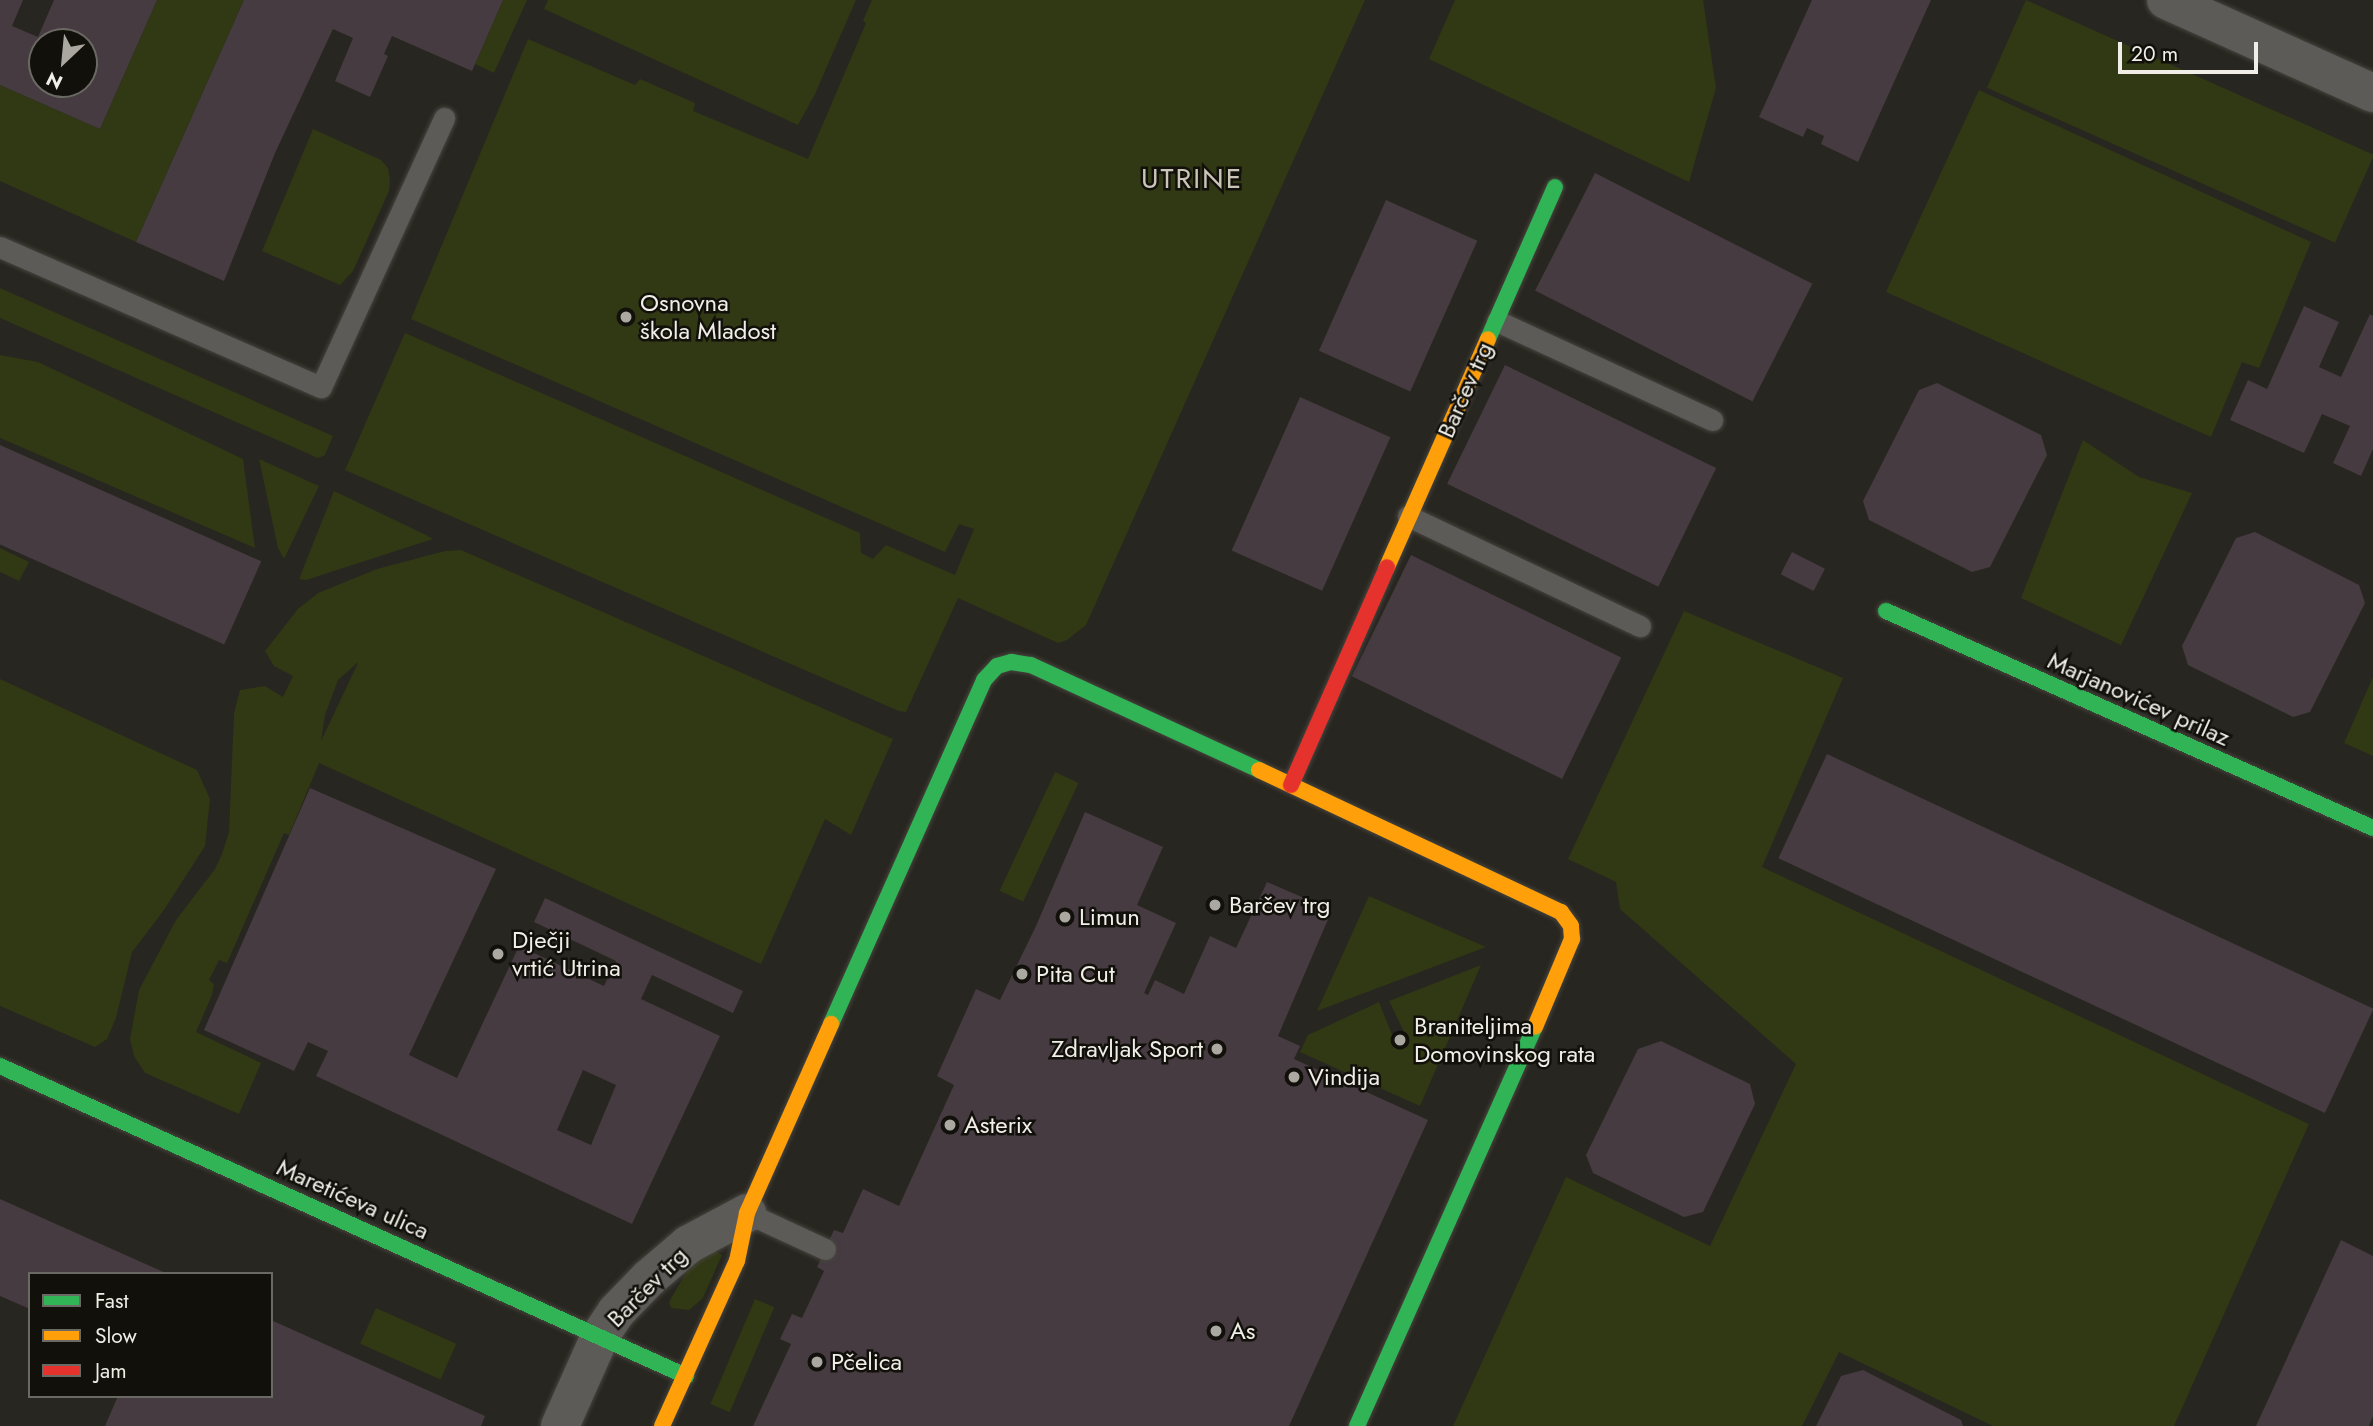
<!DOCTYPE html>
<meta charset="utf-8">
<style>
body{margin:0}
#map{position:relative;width:2373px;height:1426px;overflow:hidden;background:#282620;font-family:Jost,sans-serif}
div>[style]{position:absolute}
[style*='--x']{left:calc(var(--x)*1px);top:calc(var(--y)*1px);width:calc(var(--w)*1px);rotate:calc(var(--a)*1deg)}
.green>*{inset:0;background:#313814;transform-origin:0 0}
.building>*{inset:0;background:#453b41;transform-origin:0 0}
.roads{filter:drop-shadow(0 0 2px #46443e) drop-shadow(0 0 2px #46443e)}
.lane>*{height:21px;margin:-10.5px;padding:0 10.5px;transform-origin:10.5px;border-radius:10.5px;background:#5d5b57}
.street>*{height:38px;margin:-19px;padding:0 19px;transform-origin:19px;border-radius:19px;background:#5d5b57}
.fast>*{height:16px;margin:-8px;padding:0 8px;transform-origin:8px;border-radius:8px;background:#30b455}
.slow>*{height:16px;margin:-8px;padding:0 8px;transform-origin:8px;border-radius:8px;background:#ff9f0a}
.jam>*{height:16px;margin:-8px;padding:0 8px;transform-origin:8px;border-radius:8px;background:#e5322d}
.dots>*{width:19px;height:19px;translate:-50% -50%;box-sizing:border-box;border:4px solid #12100b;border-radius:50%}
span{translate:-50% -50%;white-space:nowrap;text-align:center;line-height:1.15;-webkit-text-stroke:5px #12100b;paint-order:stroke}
.poi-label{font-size:24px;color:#f1eee7}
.left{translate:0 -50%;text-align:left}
.right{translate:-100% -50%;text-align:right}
.street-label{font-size:24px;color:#f1eee7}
.quarter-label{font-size:28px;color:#cbc5b8;letter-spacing:2px}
.legend{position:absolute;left:28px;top:1272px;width:245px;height:126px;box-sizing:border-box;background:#12100b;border:2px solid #6b6963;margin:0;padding:9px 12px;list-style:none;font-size:21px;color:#f1eee7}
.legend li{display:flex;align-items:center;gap:14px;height:35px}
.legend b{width:35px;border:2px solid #6b6963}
.north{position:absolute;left:28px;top:28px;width:70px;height:70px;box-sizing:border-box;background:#12100b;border:2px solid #6b6963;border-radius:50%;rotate:206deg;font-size:19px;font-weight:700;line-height:28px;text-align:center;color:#f1eee7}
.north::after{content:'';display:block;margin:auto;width:24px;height:32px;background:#aba8a1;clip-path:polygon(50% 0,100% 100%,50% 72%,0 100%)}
.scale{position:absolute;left:2118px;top:42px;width:140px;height:32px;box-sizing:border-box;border:4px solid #f1eee7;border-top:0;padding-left:9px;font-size:21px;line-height:24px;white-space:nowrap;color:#f1eee7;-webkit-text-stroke:5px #12100b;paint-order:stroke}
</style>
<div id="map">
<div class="green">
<i style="clip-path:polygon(157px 0,244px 0,136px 242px,0 181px,0 85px,100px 129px)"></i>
<i style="clip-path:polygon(503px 0,527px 0,494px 73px,475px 64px)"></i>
<i style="clip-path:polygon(548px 0,856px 0,815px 94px,798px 125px,544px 9px)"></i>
<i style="clip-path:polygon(872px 0,1365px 0,1086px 625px,1067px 640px,1058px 643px,958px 598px,906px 712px,899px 711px,345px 470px,405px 333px,860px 533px,861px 553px,873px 559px,886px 545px,955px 575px,974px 529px,959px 524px,945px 552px,411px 319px,528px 39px,635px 85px,640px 79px,695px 103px,693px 111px,808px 159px,866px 23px,863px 21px)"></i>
<i style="clip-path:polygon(1455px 0,1703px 0,1716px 88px,1689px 182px,1429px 59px)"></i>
<i style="left:2026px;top:0;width:381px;height:96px;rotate:24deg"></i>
<i style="clip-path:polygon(1979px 90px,2311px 242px,2259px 368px,2242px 362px,2211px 437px,1886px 292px)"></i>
<i style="clip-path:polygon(313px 129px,381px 160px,388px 168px,390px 180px,389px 191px,353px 271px,340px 285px,262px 251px)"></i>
<i style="clip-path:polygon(0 288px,333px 436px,325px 455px,318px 458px,0 318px)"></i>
<i style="clip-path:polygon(0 355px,38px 362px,243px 459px,255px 548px,0 438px)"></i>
<i style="clip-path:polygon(2083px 440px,2139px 477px,2192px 493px,2121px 645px,2021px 598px)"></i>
<i style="clip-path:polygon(259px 459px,319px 486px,284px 559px,278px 548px)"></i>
<i style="clip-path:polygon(334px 491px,426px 535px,433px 539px,306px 580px,299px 579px)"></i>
<i style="clip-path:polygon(0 548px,29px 562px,19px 581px,0 572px)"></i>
<i style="clip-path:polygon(evenodd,461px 550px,893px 739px,851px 835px,825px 819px,761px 964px,319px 763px,289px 835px,284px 833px,227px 963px,219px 960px,209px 980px,214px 984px,212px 995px,196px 1032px,261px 1063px,239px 1114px,145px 1073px,134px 1056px,130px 1039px,139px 990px,176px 920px,215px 869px,222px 854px,229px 832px,234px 713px,240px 690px,265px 686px,283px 697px,293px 676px,274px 666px,265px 651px,298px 609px,318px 593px,377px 569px,445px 551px,461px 550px,357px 663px,358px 663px,321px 741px,325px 715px,338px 680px,357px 663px)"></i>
<i style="clip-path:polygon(1684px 611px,1843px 678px,1762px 867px,2309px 1124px,2174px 1426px,1993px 1426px,1839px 1352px,1802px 1426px,1453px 1426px,1566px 1177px,1710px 1246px,1796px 1064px,1620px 909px,1616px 882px,1568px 859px)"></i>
<i style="clip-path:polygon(2373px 677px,2373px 756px,2344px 743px)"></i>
<i style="clip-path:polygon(0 679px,197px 770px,210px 799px,205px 846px,164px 910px,132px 952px,116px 1018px,107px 1039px,95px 1047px,0 1006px)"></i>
<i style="left:1055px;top:772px;width:26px;height:131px;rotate:25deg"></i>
<i style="clip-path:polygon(1369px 896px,1486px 947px,1317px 1011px)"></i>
<i style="clip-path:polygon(1481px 965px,1420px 1106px,1300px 1052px,1308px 1035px,1379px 1002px,1397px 1047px,1409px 1042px,1389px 1001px)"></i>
<i style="clip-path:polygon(714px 1250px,722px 1255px,703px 1298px,689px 1310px,671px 1308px,669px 1302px,690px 1266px)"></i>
<i style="left:755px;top:1299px;width:21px;height:114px;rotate:23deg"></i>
<i style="left:376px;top:1308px;width:88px;height:39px;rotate:24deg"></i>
</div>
<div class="building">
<i style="clip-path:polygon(evenodd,0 0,23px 0,12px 26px,38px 37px,54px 0,157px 0,100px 129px,0 85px,0 0,42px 42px,84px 42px,84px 84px,42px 84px,42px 42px)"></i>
<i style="clip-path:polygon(244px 0,503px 0,472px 71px,392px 36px,384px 54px,388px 56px,370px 97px,335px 81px,353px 38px,333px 29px,275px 153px,224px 281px,136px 242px)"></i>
<i style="clip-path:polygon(1812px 0,1931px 0,1858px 162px,1821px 144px,1824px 136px,1807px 128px,1803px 137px,1759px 117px)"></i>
<i style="left:1595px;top:173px;width:244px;height:132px;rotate:27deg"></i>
<i style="left:1386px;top:200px;width:100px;height:165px;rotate:24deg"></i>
<i style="clip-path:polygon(2304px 306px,2339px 322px,2319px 367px,2341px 377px,2370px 314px,2373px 316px,2373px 449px,2361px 476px,2333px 463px,2350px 426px,2322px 414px,2304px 453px,2230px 420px,2248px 380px,2267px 389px)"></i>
<i style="left:1505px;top:365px;width:235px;height:132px;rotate:26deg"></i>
<i style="clip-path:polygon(1937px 383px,2041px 435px,2047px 455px,1990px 567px,1972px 572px,1869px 520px,1863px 501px,1919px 390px)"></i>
<i style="left:1300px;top:397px;width:99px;height:168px;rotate:24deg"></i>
<i style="left:0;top:445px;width:286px;height:91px;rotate:24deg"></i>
<i style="clip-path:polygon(2255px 532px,2359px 585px,2365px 603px,2310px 712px,2293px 717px,2188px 665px,2182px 646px,2236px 538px)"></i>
<i style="left:1792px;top:552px;width:37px;height:25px;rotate:27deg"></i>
<i style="left:1411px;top:555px;width:234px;height:135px;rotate:26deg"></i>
<i style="left:1827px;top:754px;width:603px;height:115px;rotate:25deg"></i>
<i style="clip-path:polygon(evenodd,310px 788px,496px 869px,409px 1055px,457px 1078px,519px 946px,604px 986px,616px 961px,534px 922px,545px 898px,743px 991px,733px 1013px,652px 975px,641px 999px,720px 1036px,632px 1224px,316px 1076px,328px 1051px,308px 1042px,294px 1071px,204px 1030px,310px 788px,583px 1070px,616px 1085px,591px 1145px,557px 1130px,583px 1070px)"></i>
<i style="clip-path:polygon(1085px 812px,1163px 847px,1137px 905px,1176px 923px,1144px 993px,1148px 995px,1155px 980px,1184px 994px,1210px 936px,1236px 948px,1267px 882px,1332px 910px,1278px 1036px,1300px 1046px,1294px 1059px,1428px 1120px,1289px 1426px,753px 1426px,791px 1344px,780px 1339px,792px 1314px,802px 1318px,824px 1271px,817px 1267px,834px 1230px,843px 1233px,863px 1189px,899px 1206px,954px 1085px,937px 1076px,976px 989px,1000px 1000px,1036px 926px)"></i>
<i style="clip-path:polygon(1661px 1041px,1750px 1084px,1755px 1104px,1703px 1212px,1684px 1217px,1593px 1173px,1586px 1155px,1638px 1049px)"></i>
<i style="clip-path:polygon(0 1199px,168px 1274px,30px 1274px,30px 1309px,0 1296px)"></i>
<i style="clip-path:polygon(2341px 1240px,2373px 1256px,2373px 1416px,2369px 1426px,2256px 1426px)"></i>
<i style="clip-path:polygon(271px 1320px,485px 1416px,481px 1426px,105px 1426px,118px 1396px,271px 1396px)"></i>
<i style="clip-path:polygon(1863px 1370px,1961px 1420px,1963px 1426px,1816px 1426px,1841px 1376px)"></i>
</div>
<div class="roads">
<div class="lane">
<i style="--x:0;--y:247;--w:350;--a:23.6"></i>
<i style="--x:321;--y:387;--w:296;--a:-65.4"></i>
<i style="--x:1497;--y:321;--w:237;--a:24.7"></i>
<i style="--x:1408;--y:516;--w:257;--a:25.4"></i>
<i style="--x:747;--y:1213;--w:86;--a:24.8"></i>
</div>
<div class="street">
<i style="--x:2166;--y:0;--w:227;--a:24.2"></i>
<i style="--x:560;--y:1426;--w:98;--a:-66"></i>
<i style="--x:600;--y:1336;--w:29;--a:-56"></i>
<i style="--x:616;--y:1312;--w:47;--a:-45.9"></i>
<i style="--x:649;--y:1278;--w:52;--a:-40.4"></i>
<i style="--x:689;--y:1244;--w:66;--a:-28.1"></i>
</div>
<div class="fast">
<i style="--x:1488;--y:339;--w:166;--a:-66.2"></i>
<i style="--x:1886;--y:611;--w:533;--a:24.02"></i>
<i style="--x:831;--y:1024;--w:376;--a:-66"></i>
<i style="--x:984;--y:680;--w:19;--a:-47"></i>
<i style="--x:997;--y:666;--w:15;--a:-16"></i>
<i style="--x:1011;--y:662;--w:20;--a:9"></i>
<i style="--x:1031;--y:665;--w:251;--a:24.7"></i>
<i style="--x:0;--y:1066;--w:753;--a:24.32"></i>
<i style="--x:1357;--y:1426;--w:437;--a:-66"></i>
</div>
<div class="slow">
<i style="--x:1387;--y:567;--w:249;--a:-66.1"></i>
<i style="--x:1259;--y:770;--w:334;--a:25.2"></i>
<i style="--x:1561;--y:912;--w:17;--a:54"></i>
<i style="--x:1571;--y:926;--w:13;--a:86"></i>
<i style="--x:1572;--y:939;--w:95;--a:112.8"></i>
<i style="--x:662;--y:1426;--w:181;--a:-65.6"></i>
<i style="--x:737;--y:1261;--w:49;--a:-78.2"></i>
<i style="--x:747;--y:1213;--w:207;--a:-66"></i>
</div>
<div class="jam">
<i style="--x:1291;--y:785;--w:238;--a:-66.2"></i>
</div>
</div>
<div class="dots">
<i style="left:626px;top:317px;background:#aba8a1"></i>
<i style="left:1215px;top:905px;background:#aba8a1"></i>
<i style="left:1065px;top:917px;background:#aba8a1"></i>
<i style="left:498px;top:954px;background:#aba8a1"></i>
<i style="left:1022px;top:974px;background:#aba8a1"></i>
<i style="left:1400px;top:1040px;background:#aba8a1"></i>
<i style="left:1217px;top:1049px;background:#aba8a1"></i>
<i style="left:1294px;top:1077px;background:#aba8a1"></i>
<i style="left:950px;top:1125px;background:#aba8a1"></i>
<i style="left:1216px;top:1331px;background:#aba8a1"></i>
<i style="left:817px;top:1362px;background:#aba8a1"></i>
</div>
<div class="poi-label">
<span class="left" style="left:640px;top:317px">Osnovna<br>škola Mladost</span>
<span class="left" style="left:1229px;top:905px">Barčev trg</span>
<span class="left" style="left:1079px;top:917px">Limun</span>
<span class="left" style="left:512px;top:954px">Dječji<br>vrtić Utrina</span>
<span class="left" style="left:1036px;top:974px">Pita Cut</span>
<span class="left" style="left:1414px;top:1040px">Braniteljima<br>Domovinskog rata</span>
<span class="right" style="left:1203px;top:1049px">Zdravljak Sport</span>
<span class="left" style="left:1308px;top:1077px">Vindija</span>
<span class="left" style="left:964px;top:1125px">Asterix</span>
<span class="left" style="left:1230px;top:1331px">As</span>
<span class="left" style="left:831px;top:1362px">Pčelica</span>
</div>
<div class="street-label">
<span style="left:1465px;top:390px;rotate:-66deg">Barčev trg</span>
<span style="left:2139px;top:699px;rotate:24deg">Marjanovićev prilaz</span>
<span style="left:353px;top:1199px;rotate:24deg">Maretićeva ulica</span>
<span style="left:647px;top:1287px;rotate:-45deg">Barčev trg</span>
</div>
<div class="quarter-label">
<span style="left:1192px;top:179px">UTRINE</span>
</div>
<ul class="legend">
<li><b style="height:9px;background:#30b455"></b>Fast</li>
<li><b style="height:9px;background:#ff9f0a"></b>Slow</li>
<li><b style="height:9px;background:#e5322d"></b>Jam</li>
</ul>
<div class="north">N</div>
<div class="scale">20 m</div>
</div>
